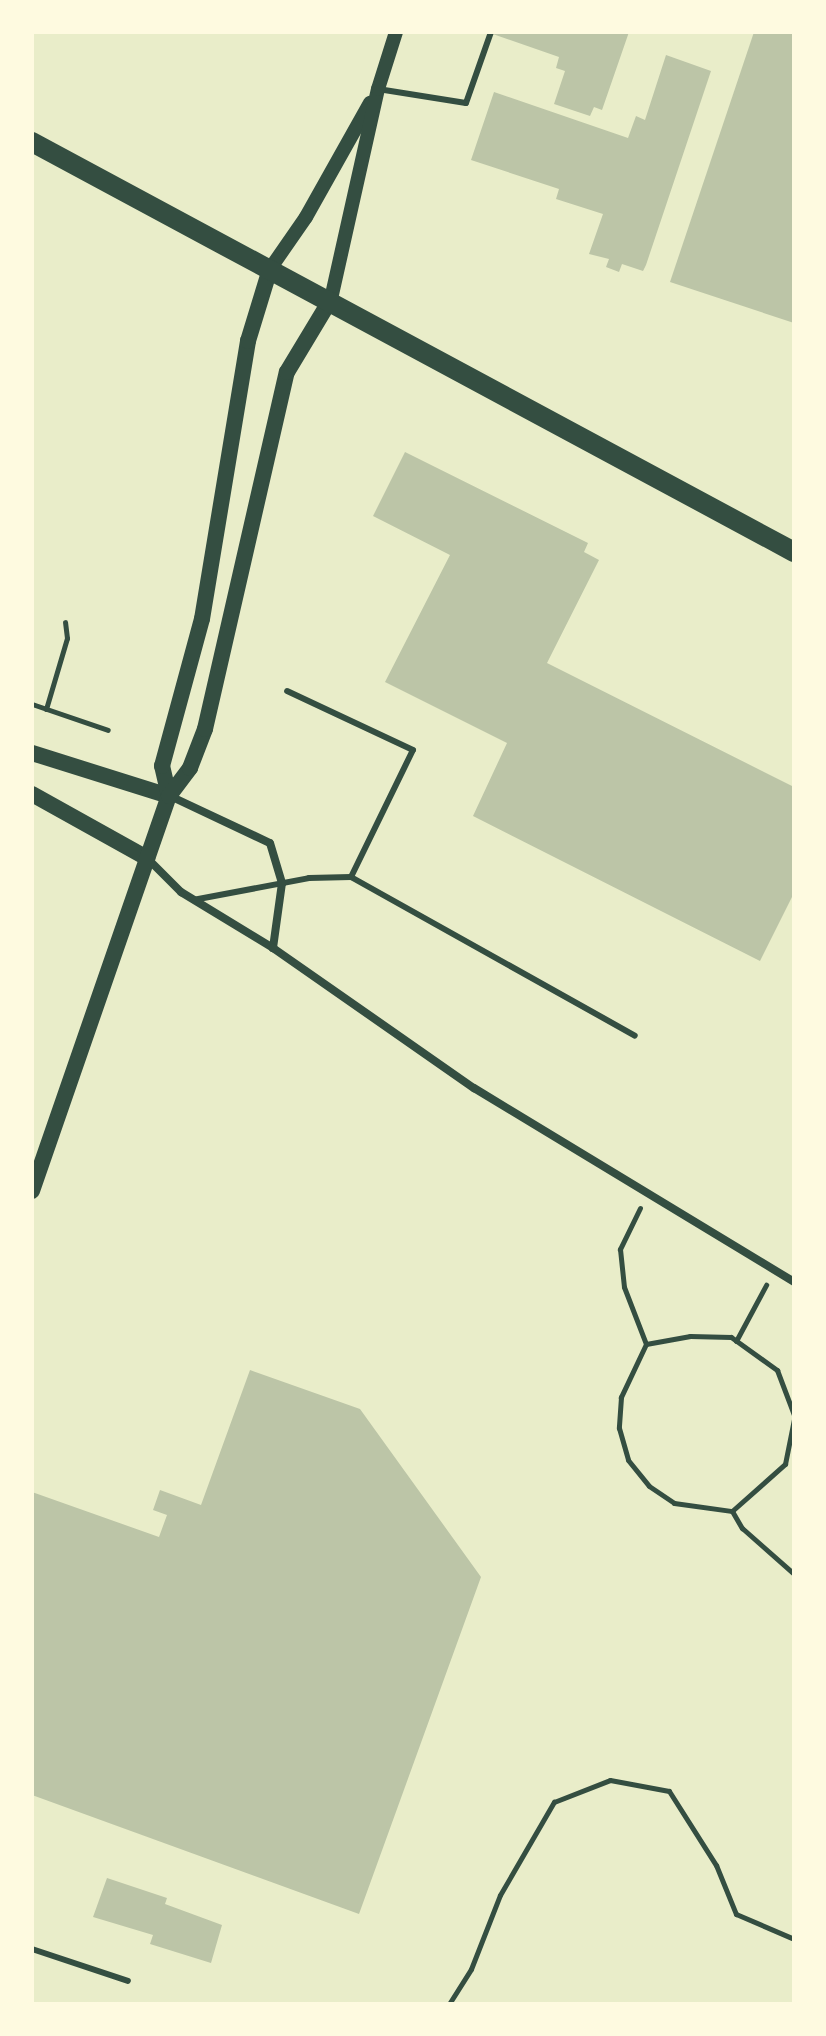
<!DOCTYPE html>
<style>
body{margin:0}
#map{position:relative;width:826px;height:2036px;overflow:hidden;background:#e9edc9;font-family:"PT Sans Narrow",sans-serif}
div>[style]{position:absolute}
[style*='--x']{left:calc(var(--x)*1px);top:calc(var(--y)*1px);width:calc(var(--w)*1px);rotate:calc(var(--a)*1deg)}
.building>*{inset:0;background:#bcc5a7}
.path>*{height:5px;margin:-2.5px;padding:0 2.5px;transform-origin:2.5px;border-radius:2.5px;background:#344e41}
.service>*{height:6px;margin:-3px;padding:0 3px;transform-origin:3px;border-radius:3px;background:#344e41}
.minor>*{height:8px;margin:-4px;padding:0 4px;transform-origin:4px;border-radius:4px;background:#344e41}
.tertiary>*{height:14px;margin:-7px;padding:0 7px;transform-origin:7px;border-radius:7px;background:#344e41}
.secondary>*{height:16px;margin:-8px;padding:0 8px;transform-origin:8px;border-radius:8px;background:#344e41}
.primary>*{height:20px;margin:-10px;padding:0 10px;transform-origin:10px;border-radius:10px;background:#344e41}
span{translate:-50% -50%;white-space:nowrap;text-align:center;line-height:1.15;-webkit-text-stroke:7px #fefae0;paint-order:stroke}
.frame{position:absolute;inset:0;border:34px solid #fefae0;pointer-events:none}
</style>
<div id="map">
<div class="building">
<i style="clip-path:polygon(487px 32px,629px 32px,602px 110px,594px 107px,590px 116px,554px 104px,565px 71px,556px 68px,559px 57px)"></i>
<i style="clip-path:polygon(754px 32px,794px 32px,794px 323px,670px 282px)"></i>
<i style="clip-path:polygon(666px 55px,711px 71px,646px 265px,643px 271px,622px 264px,619px 272px,606px 267px,609px 259px,589px 254px,603px 214px,556px 199px,559px 189px,471px 160px,494px 92px,628px 138px,636px 116px,645px 120px)"></i>
<i style="clip-path:polygon(405px 452px,588px 543px,584px 552px,599px 560px,547px 663px,794px 787px,794px 893px,760px 961px,473px 816px,507px 743px,385px 682px,450px 555px,373px 516px)"></i>
<i style="clip-path:polygon(250px 1370px,360px 1409px,481px 1577px,359px 1914px,32px 1795px,32px 1492px,159px 1537px,167px 1515px,153px 1510px,160px 1490px,201px 1505px)"></i>
<i style="clip-path:polygon(107px 1878px,167px 1898px,165px 1904px,222px 1925px,211px 1963px,150px 1944px,153px 1935px,93px 1917px)"></i>
</div>
<div class="path">
<i style="--x:32;--y:704;--w:80;--a:18.9"></i>
<i style="--x:46;--y:709;--w:74;--a:-73.5"></i>
<i style="--x:67;--y:638;--w:16;--a:-97"></i>
<i style="--x:640;--y:1208;--w:46;--a:116"></i>
<i style="--x:620;--y:1249;--w:38;--a:84"></i>
<i style="--x:624;--y:1287;--w:61;--a:68.9"></i>
<i style="--x:646;--y:1344;--w:59;--a:115.3"></i>
<i style="--x:621;--y:1397;--w:31;--a:94"></i>
<i style="--x:619;--y:1428;--w:33;--a:74"></i>
<i style="--x:628;--y:1460;--w:33;--a:51"></i>
<i style="--x:649;--y:1486;--w:30;--a:34"></i>
<i style="--x:674;--y:1503;--w:59;--a:7.9"></i>
<i style="--x:732;--y:1511;--w:71;--a:-41.6"></i>
<i style="--x:785;--y:1464;--w:46;--a:-78.7"></i>
<i style="--x:736;--y:1341;--w:64;--a:-61.8"></i>
<i style="--x:646;--y:1344;--w:45;--a:-10.3"></i>
<i style="--x:690;--y:1336;--w:41;--a:1.4"></i>
<i style="--x:731;--y:1337;--w:57;--a:35.7"></i>
<i style="--x:777;--y:1370;--w:48;--a:69.3"></i>
<i style="--x:732;--y:1511;--w:20;--a:60"></i>
<i style="--x:742;--y:1528;--w:69;--a:41.5"></i>
<i style="--x:449;--y:2004;--w:41;--a:-57.8"></i>
<i style="--x:471;--y:1969;--w:79;--a:-68.6"></i>
<i style="--x:500;--y:1895;--w:108;--a:-59.9"></i>
<i style="--x:554;--y:1802;--w:60;--a:-21.4"></i>
<i style="--x:610;--y:1780;--w:60;--a:10.6"></i>
<i style="--x:669;--y:1791;--w:88;--a:57.6"></i>
<i style="--x:716;--y:1865;--w:53;--a:67.8"></i>
<i style="--x:736;--y:1914;--w:63;--a:23.3"></i>
</div>
<div class="service">
<i style="--x:378;--y:89;--w:89;--a:9"></i>
<i style="--x:466;--y:103;--w:75;--a:-70.6"></i>
<i style="--x:351;--y:877;--w:325;--a:29.2"></i>
<i style="--x:193;--y:900;--w:118;--a:-10.7"></i>
<i style="--x:309;--y:878;--w:42;--a:-1.4"></i>
<i style="--x:351;--y:877;--w:141;--a:-64"></i>
<i style="--x:413;--y:750;--w:139;--a:-154.9"></i>
<i style="--x:32;--y:1949;--w:101;--a:18.4"></i>
</div>
<div class="minor">
<i style="--x:170;--y:796;--w:110;--a:25.2"></i>
<i style="--x:270;--y:843;--w:42;--a:73.3"></i>
<i style="--x:282;--y:883;--w:66;--a:97.9"></i>
<i style="--x:148;--y:859;--w:47;--a:45"></i>
<i style="--x:181;--y:892;--w:108;--a:31.3"></i>
<i style="--x:273;--y:948;--w:245;--a:34.9"></i>
<i style="--x:474;--y:1088;--w:374;--a:31.2"></i>
</div>
<div class="tertiary">
<i style="--x:270;--y:269;--w:63;--a:-55.3"></i>
<i style="--x:306;--y:217;--w:131;--a:-60.7"></i>
<i style="--x:331;--y:299;--w:215;--a:-77.4"></i>
<i style="--x:378;--y:89;--w:60;--a:-72.5"></i>
</div>
<div class="secondary">
<i style="--x:32;--y:753;--w:144;--a:17.4"></i>
<i style="--x:32;--y:794;--w:132;--a:29.1"></i>
<i style="--x:169;--y:796;--w:31;--a:-103"></i>
<i style="--x:162;--y:766;--w:152;--a:-74.8"></i>
<i style="--x:202;--y:619;--w:282;--a:-80.6"></i>
<i style="--x:248;--y:341;--w:75;--a:-73"></i>
<i style="--x:32;--y:1191;--w:418;--a:-70.9"></i>
<i style="--x:169;--y:796;--w:35;--a:-53"></i>
<i style="--x:190;--y:768;--w:42;--a:-69"></i>
<i style="--x:205;--y:729;--w:366;--a:-77.1"></i>
<i style="--x:287;--y:372;--w:85;--a:-58.9"></i>
</div>
<div class="primary">
<i style="--x:32;--y:142;--w:865;--a:28.28"></i>
</div>
<div class="frame"></div>
</div>
